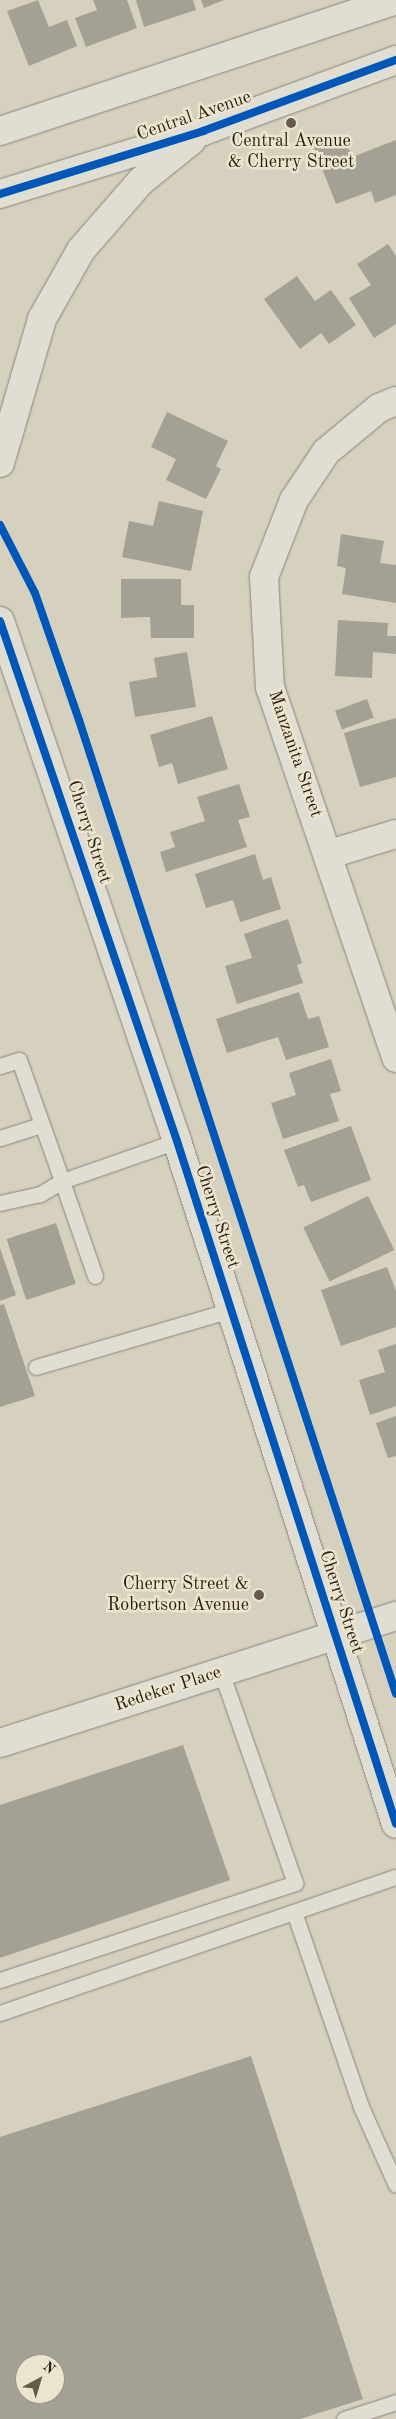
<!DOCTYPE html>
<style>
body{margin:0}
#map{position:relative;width:396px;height:2419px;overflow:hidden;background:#d6d0be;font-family:"Old Standard TT",serif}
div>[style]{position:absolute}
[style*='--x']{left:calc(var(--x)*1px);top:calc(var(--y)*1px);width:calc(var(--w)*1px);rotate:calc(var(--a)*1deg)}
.building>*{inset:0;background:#a4a093;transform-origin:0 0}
.roads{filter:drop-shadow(0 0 1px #8b857a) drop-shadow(0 0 1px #8b857a)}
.lane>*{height:15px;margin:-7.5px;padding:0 7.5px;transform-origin:7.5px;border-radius:7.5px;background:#e0ddd3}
.street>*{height:28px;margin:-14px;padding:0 14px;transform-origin:14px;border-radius:14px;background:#e0ddd3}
.secondary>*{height:28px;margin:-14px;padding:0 14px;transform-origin:14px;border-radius:14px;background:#e0ddd3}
.cycleway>*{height:8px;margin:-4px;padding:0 4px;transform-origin:4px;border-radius:4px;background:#0057b8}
.dots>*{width:14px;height:14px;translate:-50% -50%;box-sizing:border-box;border:2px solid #ebe4ce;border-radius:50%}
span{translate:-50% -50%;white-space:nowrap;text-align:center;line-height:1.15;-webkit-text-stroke:5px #ebe4ce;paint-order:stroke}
.street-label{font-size:18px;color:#291b0e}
.poi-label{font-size:18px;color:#291b0e}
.right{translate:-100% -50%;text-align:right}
.north{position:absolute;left:15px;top:2354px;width:50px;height:50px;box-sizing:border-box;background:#ebe4ce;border:1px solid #9d9481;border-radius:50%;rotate:39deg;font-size:14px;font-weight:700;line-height:20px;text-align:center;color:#291b0e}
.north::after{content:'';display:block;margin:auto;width:18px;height:22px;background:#665a4c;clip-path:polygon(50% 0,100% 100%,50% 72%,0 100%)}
</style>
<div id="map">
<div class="building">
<i style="clip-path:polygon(38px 0,49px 27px,67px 20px,77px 46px,29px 66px,7px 11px)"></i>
<i style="clip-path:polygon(93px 0,127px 0,137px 28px,86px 47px,75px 18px,97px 10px)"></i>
<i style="clip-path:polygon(136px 0,193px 0,196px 10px,144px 27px)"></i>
<i style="clip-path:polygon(201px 0,224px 0,204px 8px)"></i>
<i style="clip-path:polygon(344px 136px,352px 157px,396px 140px,396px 195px,375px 203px,371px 191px,336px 204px,314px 148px)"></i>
<i style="clip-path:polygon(388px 244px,396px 256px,396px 324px,374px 338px,349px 298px,371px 285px,357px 264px)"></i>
<i style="clip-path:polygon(297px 276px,315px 301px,331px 290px,356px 325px,329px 344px,321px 333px,300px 349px,264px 299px)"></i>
<i style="clip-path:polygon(167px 412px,228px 441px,216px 466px,221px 469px,206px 499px,166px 480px,176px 459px,151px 447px)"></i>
<i style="clip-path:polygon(159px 501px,203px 511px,191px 571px,122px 557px,129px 521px,153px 526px)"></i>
<i style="clip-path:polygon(341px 534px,384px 541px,380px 563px,396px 565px,396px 603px,342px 594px,346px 568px,337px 566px)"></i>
<i style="clip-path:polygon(121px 579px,181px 579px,181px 605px,194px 605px,194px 638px,151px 638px,150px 617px,121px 618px)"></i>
<i style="clip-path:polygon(338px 620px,388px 623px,387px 636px,396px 636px,396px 654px,373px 652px,372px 678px,335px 676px)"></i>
<i style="clip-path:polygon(187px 652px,196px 707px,135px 717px,129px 682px,157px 677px,154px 658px)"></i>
<i style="left:367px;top:699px;width:20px;height:34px;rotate:70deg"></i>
<i style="clip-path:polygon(212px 716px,228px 769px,178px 784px,172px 763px,159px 767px,150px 735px)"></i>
<i style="clip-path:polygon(396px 718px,396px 777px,360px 787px,344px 733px)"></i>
<i style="clip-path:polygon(239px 784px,250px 817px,238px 820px,247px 847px,166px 872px,160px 852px,175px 847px,170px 832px,205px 821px,197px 797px)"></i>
<i style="clip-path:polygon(255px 854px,263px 880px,271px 877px,281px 909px,240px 922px,233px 900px,206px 908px,195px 874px)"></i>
<i style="clip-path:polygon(288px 919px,302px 963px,297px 965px,303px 983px,237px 1004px,225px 966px,252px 958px,244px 934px)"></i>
<i style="clip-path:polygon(299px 992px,308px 1019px,319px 1016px,329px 1047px,286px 1060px,278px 1037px,227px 1053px,216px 1019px)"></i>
<i style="clip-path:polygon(331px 1059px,341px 1091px,330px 1094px,339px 1121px,283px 1139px,271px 1103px,296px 1095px,289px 1073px)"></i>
<i style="clip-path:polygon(351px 1126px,371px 1180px,311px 1202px,304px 1185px,298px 1187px,284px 1150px)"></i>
<i style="left:368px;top:1196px;width:60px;height:72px;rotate:64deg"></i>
<i style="left:56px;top:1223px;width:64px;height:52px;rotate:72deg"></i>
<i style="clip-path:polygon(0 1248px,16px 1295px,0 1301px)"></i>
<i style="clip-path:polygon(387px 1267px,396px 1291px,396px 1327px,341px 1346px,321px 1290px)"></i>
<i style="clip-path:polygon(4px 1304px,35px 1396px,0 1407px,0 1305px)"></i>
<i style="clip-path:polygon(396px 1344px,396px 1406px,370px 1415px,359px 1380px,385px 1372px,378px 1350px)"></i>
<i style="clip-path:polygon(396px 1416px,396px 1456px,388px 1458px,376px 1423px)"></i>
<i style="clip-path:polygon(183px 1745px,230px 1880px,0 1958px,0 1805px)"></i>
<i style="clip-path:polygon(evenodd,251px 2056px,363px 2399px,300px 2419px,0 2419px,0 2137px,251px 2056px,25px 2364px,55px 2364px,55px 2394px,25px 2394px,25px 2364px)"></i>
</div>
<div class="roads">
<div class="lane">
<i style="--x:0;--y:1066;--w:20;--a:-18"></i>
<i style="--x:19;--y:1060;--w:128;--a:70.4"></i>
<i style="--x:62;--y:1181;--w:26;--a:149"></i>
<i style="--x:40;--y:1194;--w:41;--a:167.3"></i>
<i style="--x:0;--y:1138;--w:43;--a:-17.6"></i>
<i style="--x:95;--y:1276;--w:101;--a:-109.2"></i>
<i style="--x:62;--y:1181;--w:122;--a:-19.2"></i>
<i style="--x:36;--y:1367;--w:203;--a:-16.3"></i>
<i style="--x:294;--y:1912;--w:208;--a:71"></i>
<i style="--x:362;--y:2109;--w:83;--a:65.9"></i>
<i style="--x:0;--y:1980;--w:311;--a:-18.2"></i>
<i style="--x:295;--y:1883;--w:224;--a:-109.3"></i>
<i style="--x:0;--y:2013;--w:419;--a:-19"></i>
<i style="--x:344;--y:2419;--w:55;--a:-18.1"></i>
</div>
<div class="street">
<i style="--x:396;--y:401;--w:18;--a:158"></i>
<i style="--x:379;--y:408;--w:69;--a:140.3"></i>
<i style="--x:326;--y:452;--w:58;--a:123.7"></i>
<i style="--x:294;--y:500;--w:83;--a:111.3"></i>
<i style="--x:264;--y:577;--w:110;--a:86.9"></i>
<i style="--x:270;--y:687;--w:392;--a:71.2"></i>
<i style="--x:330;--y:854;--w:69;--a:-16.9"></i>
<i style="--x:0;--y:1743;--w:416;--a:-17.8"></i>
</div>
<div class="secondary">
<i style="--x:0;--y:131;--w:416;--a:-18.3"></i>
<i style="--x:0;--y:194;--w:213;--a:-17.2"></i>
<i style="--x:203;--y:131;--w:206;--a:-20.2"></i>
<i style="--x:0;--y:463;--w:150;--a:-73.7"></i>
<i style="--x:42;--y:319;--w:79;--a:-60.5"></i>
<i style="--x:81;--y:250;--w:91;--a:-49"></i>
<i style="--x:141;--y:181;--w:65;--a:-38.8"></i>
<i style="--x:0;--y:621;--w:549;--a:71.2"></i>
<i style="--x:177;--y:1141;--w:717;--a:72.22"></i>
</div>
</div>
<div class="cycleway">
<i style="--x:0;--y:194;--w:213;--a:-17.2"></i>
<i style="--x:203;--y:131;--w:206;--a:-20.2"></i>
<i style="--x:0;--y:525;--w:76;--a:62.8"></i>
<i style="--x:35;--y:593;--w:134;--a:70.9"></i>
<i style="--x:79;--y:720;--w:1024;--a:71.97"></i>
<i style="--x:0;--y:621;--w:549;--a:71.2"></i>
<i style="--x:177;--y:1141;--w:717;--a:72.22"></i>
</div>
<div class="dots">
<i style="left:291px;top:123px;background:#665a4c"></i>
<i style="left:259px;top:1595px;background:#665a4c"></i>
</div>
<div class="street-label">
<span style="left:194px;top:116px;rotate:-19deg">Central Avenue</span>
<span style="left:295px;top:754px;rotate:71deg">Manzanita Street</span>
<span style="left:89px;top:832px;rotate:72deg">Cherry Street</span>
<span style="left:217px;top:1217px;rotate:72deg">Cherry Street</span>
<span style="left:341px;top:1602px;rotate:72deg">Cherry Street</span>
<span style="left:168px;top:1689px;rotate:-18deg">Redeker Place</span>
</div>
<div class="poi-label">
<span style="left:291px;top:152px">Central Avenue<br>&amp; Cherry Street</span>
<span class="right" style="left:249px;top:1595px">Cherry Street &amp;<br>Robertson Avenue</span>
</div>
<div class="north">N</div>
</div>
